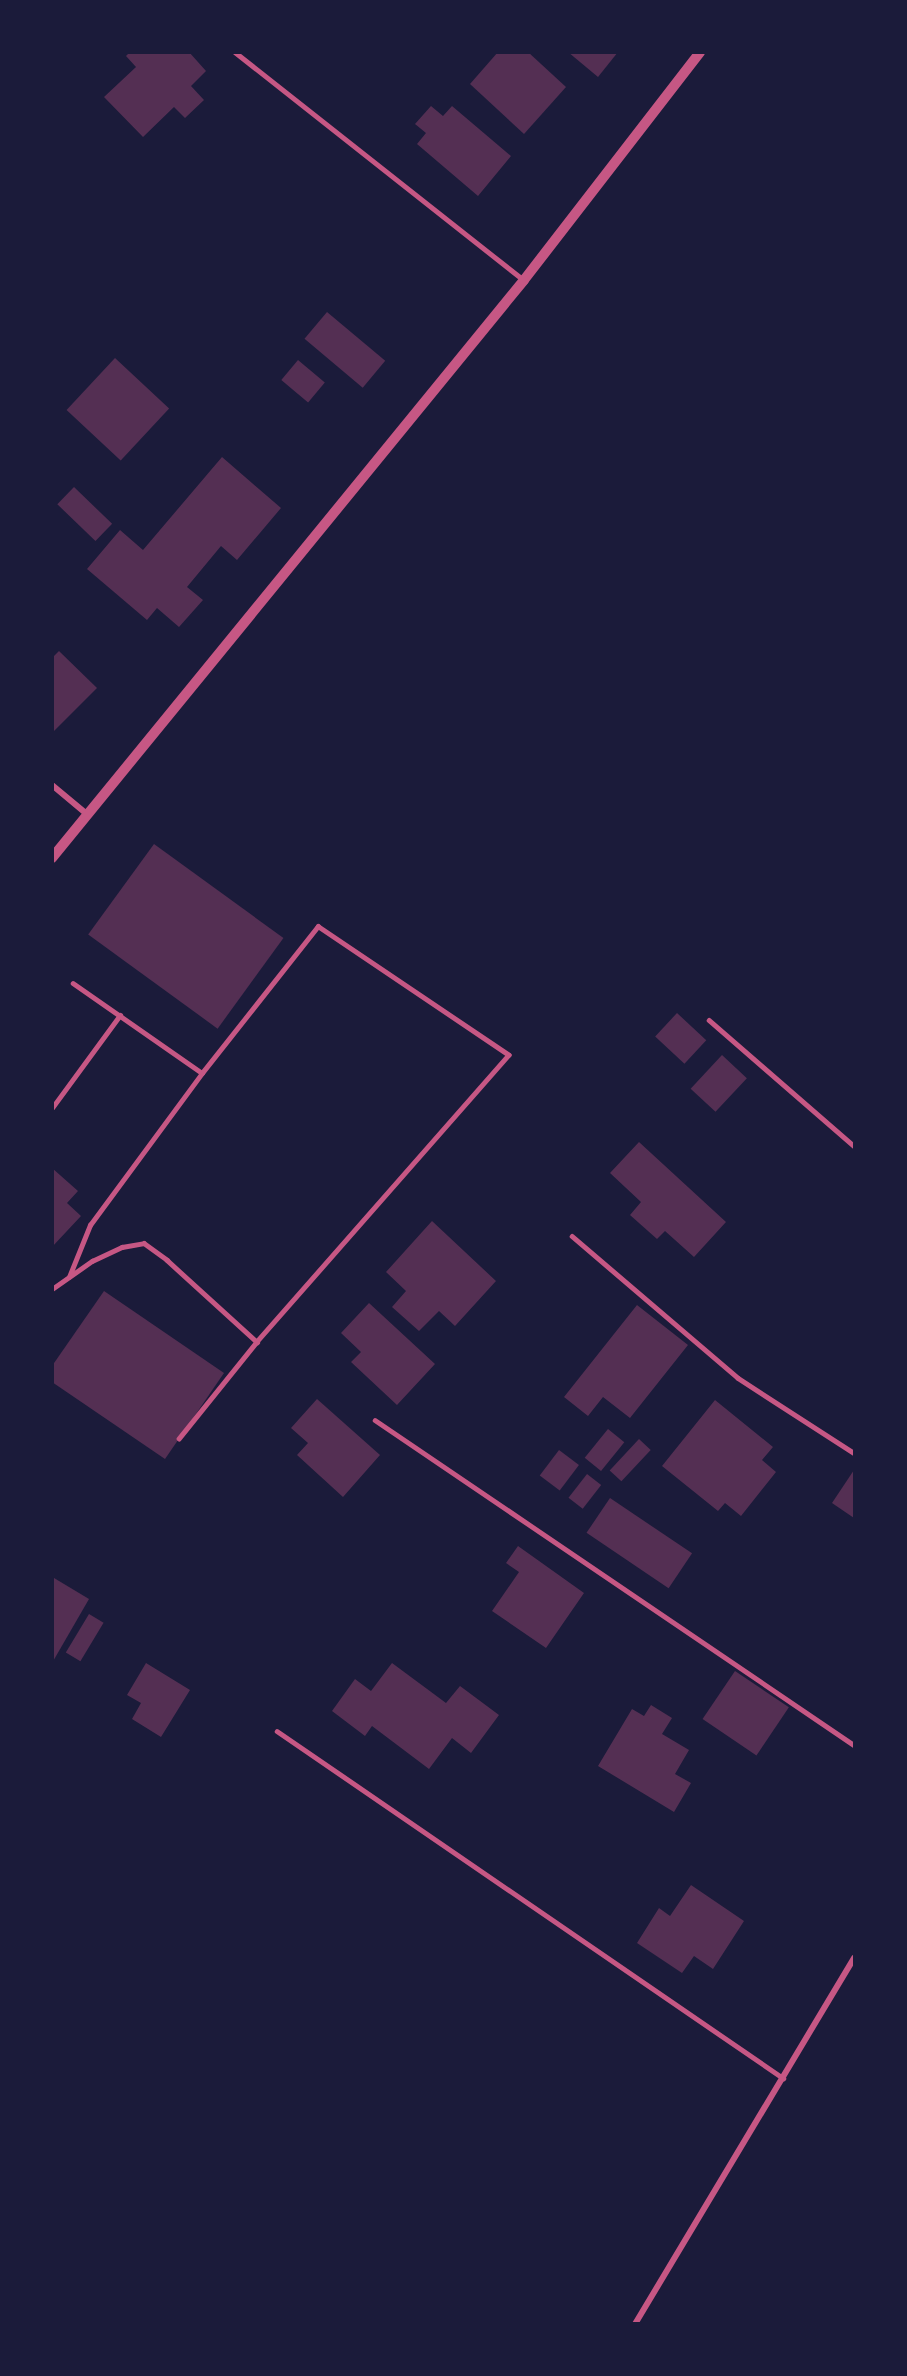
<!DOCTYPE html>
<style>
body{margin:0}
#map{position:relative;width:907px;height:2376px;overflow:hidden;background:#1b1b3a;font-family:Lato,sans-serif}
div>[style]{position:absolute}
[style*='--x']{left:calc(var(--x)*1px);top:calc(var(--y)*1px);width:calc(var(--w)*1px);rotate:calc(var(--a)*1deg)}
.building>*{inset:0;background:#542f53;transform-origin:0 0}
.service>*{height:4.5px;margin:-2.25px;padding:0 2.25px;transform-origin:2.25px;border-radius:2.25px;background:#c65784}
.minor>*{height:6px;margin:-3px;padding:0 3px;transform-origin:3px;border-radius:3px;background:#c65784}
.tertiary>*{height:10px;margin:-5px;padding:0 5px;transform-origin:5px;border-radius:5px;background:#c65784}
span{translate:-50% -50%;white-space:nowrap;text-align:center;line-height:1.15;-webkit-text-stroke:4.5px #1b1b3a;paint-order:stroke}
.frame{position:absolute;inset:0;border:54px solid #1b1b3a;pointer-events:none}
</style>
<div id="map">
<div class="building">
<i style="clip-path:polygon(130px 52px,189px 52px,206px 71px,191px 86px,204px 100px,185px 118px,174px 107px,143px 137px,104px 97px,136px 67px,126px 56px)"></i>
<i style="clip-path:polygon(498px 52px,528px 52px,566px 87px,524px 134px,470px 84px)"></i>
<i style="clip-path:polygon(568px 52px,618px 52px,598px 77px)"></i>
<i style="clip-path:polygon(431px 106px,443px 116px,452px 106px,511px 156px,478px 196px,417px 144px,426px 133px,415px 124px)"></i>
<i style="left:327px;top:312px;width:76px;height:35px;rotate:40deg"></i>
<i style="left:115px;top:358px;width:74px;height:71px;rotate:43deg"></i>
<i style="left:298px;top:360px;width:35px;height:26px;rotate:40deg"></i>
<i style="clip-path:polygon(222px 457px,281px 508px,237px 560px,221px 546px,187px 587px,203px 600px,179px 627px,157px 608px,147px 620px,87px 569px,120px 530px,143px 550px)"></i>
<i style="left:74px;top:487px;width:53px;height:24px;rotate:44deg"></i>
<i style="clip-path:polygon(59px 651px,97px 688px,52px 733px,52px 658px)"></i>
<i style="left:154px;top:844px;width:160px;height:112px;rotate:36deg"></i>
<i style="left:677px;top:1013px;width:40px;height:32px;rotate:43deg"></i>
<i style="left:722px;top:1055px;width:34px;height:46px;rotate:43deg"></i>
<i style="clip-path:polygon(639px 1142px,726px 1222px,694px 1257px,665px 1231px,657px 1239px,630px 1215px,641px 1202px,610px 1173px)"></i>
<i style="clip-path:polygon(52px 1168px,78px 1191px,67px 1203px,81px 1216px,52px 1247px)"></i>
<i style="clip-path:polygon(432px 1221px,496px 1281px,455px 1326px,439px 1311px,419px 1331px,392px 1307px,406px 1291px,386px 1272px)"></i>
<i style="clip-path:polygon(104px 1291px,224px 1373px,165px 1459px,52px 1382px,52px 1366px)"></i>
<i style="clip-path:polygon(369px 1303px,435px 1364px,397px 1405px,351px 1362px,361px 1352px,341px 1333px)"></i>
<i style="clip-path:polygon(637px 1305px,688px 1345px,630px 1418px,603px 1397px,588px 1416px,564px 1397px)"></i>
<i style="clip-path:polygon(317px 1399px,380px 1455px,343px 1497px,297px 1455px,308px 1443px,291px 1428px)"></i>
<i style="clip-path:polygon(715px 1400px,773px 1447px,762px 1460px,776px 1472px,741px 1516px,725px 1503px,718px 1511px,662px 1466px)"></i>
<i style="left:608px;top:1429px;width:21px;height:37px;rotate:39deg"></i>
<i style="left:639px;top:1439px;width:16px;height:43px;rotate:43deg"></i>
<i style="left:559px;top:1450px;width:25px;height:32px;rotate:37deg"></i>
<i style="clip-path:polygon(854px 1470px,854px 1518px,832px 1503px)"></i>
<i style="left:587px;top:1474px;width:18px;height:30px;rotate:38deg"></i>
<i style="left:610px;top:1498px;width:99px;height:42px;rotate:34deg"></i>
<i style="clip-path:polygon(518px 1546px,584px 1593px,546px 1648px,492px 1611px,519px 1572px,506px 1563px)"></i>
<i style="clip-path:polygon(54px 1578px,89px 1599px,52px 1663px,52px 1580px)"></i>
<i style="left:89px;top:1614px;width:17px;height:45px;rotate:31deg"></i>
<i style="clip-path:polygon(146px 1663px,190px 1690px,161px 1737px,132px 1719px,141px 1703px,127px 1695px)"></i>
<i style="clip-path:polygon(392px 1663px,446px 1703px,460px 1686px,499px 1715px,471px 1753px,452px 1738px,429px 1769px,372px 1726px,365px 1736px,332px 1711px,355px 1679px,371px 1691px)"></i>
<i style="left:735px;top:1671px;width:65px;height:58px;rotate:34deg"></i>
<i style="clip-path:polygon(651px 1705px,672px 1718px,662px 1734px,689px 1750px,675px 1774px,691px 1783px,674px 1812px,598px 1766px,632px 1709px,644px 1716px)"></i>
<i style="clip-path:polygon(691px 1885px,744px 1921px,713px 1969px,694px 1956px,682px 1973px,637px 1943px,659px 1908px,670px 1916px)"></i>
</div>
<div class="service">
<i style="--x:235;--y:52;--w:368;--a:38.3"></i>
<i style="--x:73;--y:983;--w:157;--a:34.9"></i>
<i style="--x:709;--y:1020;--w:192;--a:41"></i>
<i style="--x:52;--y:1108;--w:115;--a:-53.8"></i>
<i style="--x:572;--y:1236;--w:218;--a:40.5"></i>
<i style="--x:738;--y:1378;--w:138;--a:32.9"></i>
<i style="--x:69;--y:1277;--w:56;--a:-68"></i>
<i style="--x:90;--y:1225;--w:189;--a:-53.6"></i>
<i style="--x:202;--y:1073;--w:187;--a:-51.7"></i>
<i style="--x:318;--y:926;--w:230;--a:34"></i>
<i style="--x:509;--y:1055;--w:382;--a:131.3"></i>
<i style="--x:257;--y:1342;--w:124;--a:128.8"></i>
<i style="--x:52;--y:1289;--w:49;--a:-35"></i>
<i style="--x:92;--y:1261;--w:33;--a:-25"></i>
<i style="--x:122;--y:1247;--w:22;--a:-10"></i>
<i style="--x:144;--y:1243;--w:29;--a:36"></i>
<i style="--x:167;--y:1260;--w:122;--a:42.3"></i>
<i style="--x:375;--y:1420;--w:579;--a:34.16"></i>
<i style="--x:277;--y:1731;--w:614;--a:34.44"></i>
</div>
<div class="minor">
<i style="--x:52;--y:785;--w:47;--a:39.8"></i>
<i style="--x:635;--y:2324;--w:427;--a:-59.1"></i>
</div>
<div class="tertiary">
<i style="--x:52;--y:858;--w:746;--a:-50.76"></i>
<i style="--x:524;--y:280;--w:288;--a:-52.3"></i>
</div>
<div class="frame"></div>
</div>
